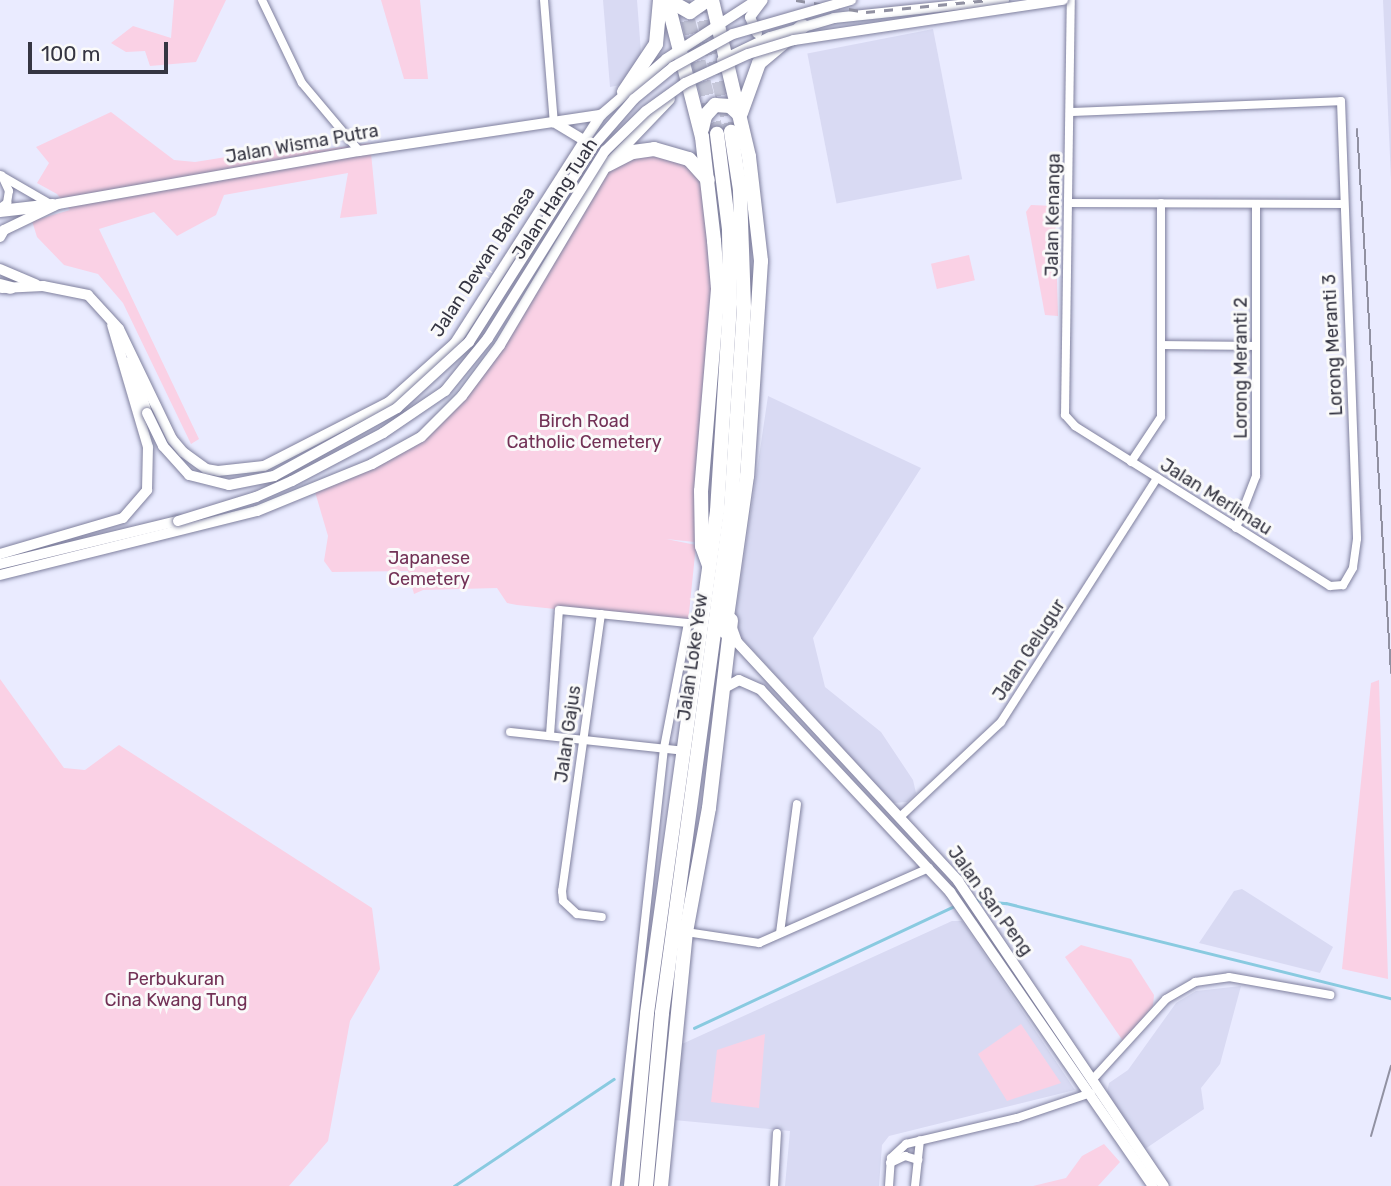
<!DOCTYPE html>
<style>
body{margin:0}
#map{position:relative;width:1391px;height:1186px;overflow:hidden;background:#eaebff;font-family:Rubik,sans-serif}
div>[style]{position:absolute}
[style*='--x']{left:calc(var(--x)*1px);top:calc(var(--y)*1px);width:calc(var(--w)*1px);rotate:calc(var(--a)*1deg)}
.built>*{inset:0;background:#d9daf3;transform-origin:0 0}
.green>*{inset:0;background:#fad1e5;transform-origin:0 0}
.stream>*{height:2.5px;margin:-1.25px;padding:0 1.25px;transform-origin:1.25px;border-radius:1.25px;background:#89cae0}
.highway-tunnel>*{height:14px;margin-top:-7px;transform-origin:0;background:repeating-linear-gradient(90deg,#c6c7d9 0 14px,transparent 0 21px)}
.roads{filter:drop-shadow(0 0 2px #7f809e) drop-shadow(0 0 2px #7f809e)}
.street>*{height:8px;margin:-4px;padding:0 4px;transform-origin:4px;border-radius:4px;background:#fff}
.secondary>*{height:10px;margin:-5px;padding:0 5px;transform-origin:5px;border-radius:5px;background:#fff}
.primary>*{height:12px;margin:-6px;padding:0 6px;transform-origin:6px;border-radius:6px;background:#fff}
.highway>*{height:14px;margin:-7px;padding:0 7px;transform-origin:7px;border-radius:7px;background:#fff}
.tram>*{height:2px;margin:-1px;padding:0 1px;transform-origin:1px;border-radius:1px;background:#9191a2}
.rail>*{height:2.5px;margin-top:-1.25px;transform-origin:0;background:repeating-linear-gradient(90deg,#9191a2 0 9px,transparent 0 18px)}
.bridges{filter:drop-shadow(0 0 2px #7f809e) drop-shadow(0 0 2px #7f809e)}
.secondary-bridge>*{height:10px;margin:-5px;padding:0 5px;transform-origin:5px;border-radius:5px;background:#fff}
span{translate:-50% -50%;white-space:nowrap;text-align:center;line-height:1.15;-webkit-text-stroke:6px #fafafa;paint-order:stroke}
.street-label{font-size:18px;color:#353542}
.park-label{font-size:18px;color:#723156}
.scale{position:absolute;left:28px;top:42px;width:140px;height:32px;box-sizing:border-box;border:4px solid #353542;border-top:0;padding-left:9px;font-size:21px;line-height:24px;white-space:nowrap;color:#353542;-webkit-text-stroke:5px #fafafa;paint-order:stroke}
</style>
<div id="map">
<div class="built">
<i style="clip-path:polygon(603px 0,637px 0,641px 53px,626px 84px,610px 87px)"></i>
<i style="clip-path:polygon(1383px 0,1391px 0,1391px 179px)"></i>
<i style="left:933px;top:29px;width:153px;height:128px;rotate:79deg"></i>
<i style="clip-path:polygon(768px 396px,921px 468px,813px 638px,825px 687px,881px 732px,913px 780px,916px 793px,907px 802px,893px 803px,741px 637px,735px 619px)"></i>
<i style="clip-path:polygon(1242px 889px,1333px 947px,1320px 973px,1199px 943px,1234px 891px)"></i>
<i style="clip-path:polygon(952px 921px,962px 921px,1075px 1090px,889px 1136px,882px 1145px,879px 1186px,785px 1186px,790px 1131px,674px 1120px,682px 1044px)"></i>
<i style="clip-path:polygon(1241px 986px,1220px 1064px,1201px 1088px,1204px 1109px,1145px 1149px,1107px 1092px,1109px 1083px,1128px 1070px,1176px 1003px,1196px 991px)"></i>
</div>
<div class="green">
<i style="clip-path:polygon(174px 0,226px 0,196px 62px,150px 66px,145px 51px,126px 52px,111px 43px,133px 26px,171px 38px)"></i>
<i style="clip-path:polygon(381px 0,420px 0,428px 79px,404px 79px)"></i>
<i style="clip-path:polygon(111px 112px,174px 160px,195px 162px,308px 144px,320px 150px,370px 143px,377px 214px,340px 218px,348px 173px,224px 195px,216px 215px,177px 236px,154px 212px,99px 229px,199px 439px,191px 444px,123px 303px,98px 274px,64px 265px,37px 237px,32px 221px,70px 210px,57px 194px,37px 183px,49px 163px,36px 147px)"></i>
<i style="clip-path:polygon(662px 150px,694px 164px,708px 181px,714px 271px,695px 542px,666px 539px,696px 545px,688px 623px,517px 605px,507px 603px,497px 588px,423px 590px,414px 594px,408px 571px,332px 572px,324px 561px,328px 536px,313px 485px,421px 437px,462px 396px,595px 185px,625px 156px)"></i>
<i style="clip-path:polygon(1031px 205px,1055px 206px,1058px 316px,1045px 315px,1026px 212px)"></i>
<i style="left:969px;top:255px;width:26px;height:39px;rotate:77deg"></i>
<i style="clip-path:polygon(0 679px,64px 768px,85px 770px,119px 745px,372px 908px,380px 969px,350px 1021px,328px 1141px,289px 1186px,0 1186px)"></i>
<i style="clip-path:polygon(1379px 680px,1388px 979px,1342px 969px,1371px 683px)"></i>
<i style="clip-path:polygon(1081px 945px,1131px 959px,1154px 995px,1153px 1006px,1123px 1041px,1065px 957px)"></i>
<i style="clip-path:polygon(1021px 1024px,1061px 1083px,1007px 1101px,978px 1054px)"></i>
<i style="clip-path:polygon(765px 1034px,759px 1108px,711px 1102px,717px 1050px)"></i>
<i style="clip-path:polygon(1104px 1144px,1120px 1162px,1098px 1186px,1033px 1186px,1066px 1178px,1082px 1156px)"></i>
</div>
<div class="stream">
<i style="--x:976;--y:900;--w:30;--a:6"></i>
<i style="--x:1006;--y:903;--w:397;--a:13.9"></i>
<i style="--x:694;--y:1028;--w:289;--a:-25.1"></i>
<i style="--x:454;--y:1186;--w:192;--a:-33.8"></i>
</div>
<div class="highway-tunnel">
<i style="--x:683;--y:0;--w:138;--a:75.8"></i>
<i style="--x:699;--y:0;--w:136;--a:76.4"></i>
</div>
<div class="roads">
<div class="street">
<i style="--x:262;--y:0;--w:92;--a:64.3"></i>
<i style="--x:302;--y:83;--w:89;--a:50"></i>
<i style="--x:544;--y:0;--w:124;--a:85.4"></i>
<i style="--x:1070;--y:112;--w:271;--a:-2.3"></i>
<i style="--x:1341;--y:101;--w:438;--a:87.9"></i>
<i style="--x:1357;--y:539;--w:29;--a:98"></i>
<i style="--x:1353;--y:568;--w:20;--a:120"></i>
<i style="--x:1343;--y:585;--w:13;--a:176"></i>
<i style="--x:1330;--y:586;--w:301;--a:-147.9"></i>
<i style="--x:1075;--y:426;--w:15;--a:-132"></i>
<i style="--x:1065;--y:415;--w:415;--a:-89.2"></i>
<i style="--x:0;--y:175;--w:60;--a:30"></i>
<i style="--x:1069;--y:203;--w:273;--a:0.2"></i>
<i style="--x:0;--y:208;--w:9;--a:-36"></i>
<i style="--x:7;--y:203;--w:12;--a:-81"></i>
<i style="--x:9;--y:191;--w:17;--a:-115"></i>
<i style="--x:1161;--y:345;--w:95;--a:0.6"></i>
<i style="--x:1131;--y:462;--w:54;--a:-56.3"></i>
<i style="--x:1161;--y:417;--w:214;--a:-90"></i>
<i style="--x:1236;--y:528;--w:56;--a:-69"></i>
<i style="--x:1256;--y:476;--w:272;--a:-90"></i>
<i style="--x:601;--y:614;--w:280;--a:98"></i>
<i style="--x:562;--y:891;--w:10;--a:84"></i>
<i style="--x:563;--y:901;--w:19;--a:43"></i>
<i style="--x:577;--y:914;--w:25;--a:7"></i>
<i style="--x:510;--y:732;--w:177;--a:6.2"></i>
<i style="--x:550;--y:735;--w:125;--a:-85.9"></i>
<i style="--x:559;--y:610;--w:130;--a:5.8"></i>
<i style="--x:688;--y:623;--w:127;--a:100.9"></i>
<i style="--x:664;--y:748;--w:441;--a:96.3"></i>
<i style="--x:901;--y:816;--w:137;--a:-43.2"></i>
<i style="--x:1001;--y:722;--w:290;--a:-57.4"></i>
<i style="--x:686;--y:932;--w:74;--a:8.6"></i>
<i style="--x:759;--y:943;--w:186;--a:-23.8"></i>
<i style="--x:780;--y:933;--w:130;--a:-82.5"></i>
<i style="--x:1093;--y:1079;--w:108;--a:-47.6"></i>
<i style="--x:1166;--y:999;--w:34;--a:-30"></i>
<i style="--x:1195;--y:982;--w:34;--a:-8"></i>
<i style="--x:1229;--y:977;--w:103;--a:10.1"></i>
<i style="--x:890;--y:1163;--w:17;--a:-25"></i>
<i style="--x:905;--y:1156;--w:14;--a:17"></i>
<i style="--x:774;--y:1186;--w:53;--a:-86.8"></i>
<i style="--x:889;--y:1186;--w:28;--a:-86"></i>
<i style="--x:891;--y:1158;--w:21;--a:-43"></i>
<i style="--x:906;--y:1144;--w:114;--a:-13.2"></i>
<i style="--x:1017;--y:1118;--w:78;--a:-18.7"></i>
<i style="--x:915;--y:1186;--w:46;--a:-83.8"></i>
</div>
<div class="secondary">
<i style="--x:757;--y:33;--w:17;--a:-114"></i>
<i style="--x:750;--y:17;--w:21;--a:-53"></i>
<i style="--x:722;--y:60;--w:53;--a:-25.6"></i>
<i style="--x:770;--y:37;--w:67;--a:-16.5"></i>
<i style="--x:834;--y:18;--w:171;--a:-6"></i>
<i style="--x:557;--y:124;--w:31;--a:31"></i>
<i style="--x:0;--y:237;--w:8;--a:-60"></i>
<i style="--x:4;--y:230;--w:60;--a:-25.7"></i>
<i style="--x:58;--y:204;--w:306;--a:-10"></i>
<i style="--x:359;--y:151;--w:245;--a:-8.5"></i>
<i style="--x:0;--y:269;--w:39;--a:23"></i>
<i style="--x:2;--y:288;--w:41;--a:-2.8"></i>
<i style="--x:43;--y:286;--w:46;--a:11.3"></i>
<i style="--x:88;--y:295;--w:46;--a:47.6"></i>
<i style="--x:119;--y:329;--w:122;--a:64.3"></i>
<i style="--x:172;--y:439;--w:17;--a:50"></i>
<i style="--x:183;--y:452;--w:29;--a:36"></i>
<i style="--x:206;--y:469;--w:12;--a:9"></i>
<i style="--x:218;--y:471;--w:46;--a:-6.2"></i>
<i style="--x:264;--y:466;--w:140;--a:-27.1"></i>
<i style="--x:389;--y:402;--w:89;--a:-41.8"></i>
<i style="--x:455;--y:343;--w:271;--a:-57.4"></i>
<i style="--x:601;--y:115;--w:86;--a:-40.7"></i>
<i style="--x:666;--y:59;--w:108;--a:-33"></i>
<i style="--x:131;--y:361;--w:54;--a:72.9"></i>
<i style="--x:0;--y:554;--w:128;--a:-16.3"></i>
<i style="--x:123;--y:518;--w:37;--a:-49"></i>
<i style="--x:147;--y:490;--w:43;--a:-88.7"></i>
<i style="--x:148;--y:447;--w:127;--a:-106.4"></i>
<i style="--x:0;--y:564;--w:183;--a:-13.6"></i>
<i style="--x:0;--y:575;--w:265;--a:-14"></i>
<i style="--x:257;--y:511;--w:124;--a:-22.2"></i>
<i style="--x:372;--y:464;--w:56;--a:-28.9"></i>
<i style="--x:421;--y:437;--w:58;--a:-45"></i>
<i style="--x:462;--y:396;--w:64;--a:-53.3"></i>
<i style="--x:500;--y:345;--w:209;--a:-59.3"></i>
<i style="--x:607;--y:165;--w:91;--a:-46.3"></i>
<i style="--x:732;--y:628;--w:15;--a:70"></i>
<i style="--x:737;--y:642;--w:326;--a:47.2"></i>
<i style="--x:958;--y:881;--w:368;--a:56"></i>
<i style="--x:724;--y:688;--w:17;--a:-28"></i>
<i style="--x:739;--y:680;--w:24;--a:24"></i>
<i style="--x:761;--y:690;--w:277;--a:46.9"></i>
<i style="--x:950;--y:892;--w:357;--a:55.4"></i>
</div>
<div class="primary">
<i style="--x:0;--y:211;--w:53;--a:-6.5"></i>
<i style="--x:0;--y:285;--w:11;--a:15"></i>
</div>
<div class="highway">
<i style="--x:667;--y:0;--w:141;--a:75.7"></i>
<i style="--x:702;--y:137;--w:105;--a:83.4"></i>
<i style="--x:714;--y:241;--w:48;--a:85.2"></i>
<i style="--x:718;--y:289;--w:203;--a:94.8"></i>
<i style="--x:701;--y:491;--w:55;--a:89"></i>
<i style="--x:702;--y:546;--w:20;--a:70"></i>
<i style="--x:668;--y:0;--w:25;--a:29"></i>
<i style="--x:690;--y:12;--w:21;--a:-35"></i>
<i style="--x:712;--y:0;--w:161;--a:76.7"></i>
<i style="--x:749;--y:157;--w:105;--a:83.4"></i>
<i style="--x:761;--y:261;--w:215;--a:93.7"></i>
<i style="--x:747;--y:476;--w:157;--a:98.1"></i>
<i style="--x:624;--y:92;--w:58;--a:-56.3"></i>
<i style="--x:656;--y:44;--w:44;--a:-84.8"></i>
<i style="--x:741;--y:113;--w:53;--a:-70.2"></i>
<i style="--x:759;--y:63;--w:57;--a:-40.1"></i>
<i style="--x:702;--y:129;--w:13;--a:-77"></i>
<i style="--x:705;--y:116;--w:15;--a:-48"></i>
<i style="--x:715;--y:105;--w:15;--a:4"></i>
<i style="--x:730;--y:106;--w:13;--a:42"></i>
<i style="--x:607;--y:165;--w:29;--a:-27"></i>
<i style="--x:633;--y:152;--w:21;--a:-8"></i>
<i style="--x:654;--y:149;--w:36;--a:16"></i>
<i style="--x:689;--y:159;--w:28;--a:48"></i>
<i style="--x:631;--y:1186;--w:174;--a:-84.7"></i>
<i style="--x:647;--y:1013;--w:507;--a:-82.06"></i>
<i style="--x:717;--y:511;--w:209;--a:-86.4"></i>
<i style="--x:730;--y:302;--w:73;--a:-90.8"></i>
<i style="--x:729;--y:229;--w:96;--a:-97.2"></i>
<i style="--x:646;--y:1186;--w:174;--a:-84.7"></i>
<i style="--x:662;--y:1013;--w:510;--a:-82.22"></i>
<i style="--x:731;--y:508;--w:201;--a:-86.3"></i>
<i style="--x:744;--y:307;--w:117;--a:-92"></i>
<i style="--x:740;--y:190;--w:59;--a:-98.8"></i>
<i style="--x:661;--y:1186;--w:255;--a:-84.4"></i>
<i style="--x:686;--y:932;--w:126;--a:-79.5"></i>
<i style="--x:709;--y:808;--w:189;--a:-83.3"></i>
</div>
</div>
<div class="tram">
<i style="--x:1357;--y:129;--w:545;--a:86.42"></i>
<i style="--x:1371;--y:1136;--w:73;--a:-74.1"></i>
</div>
<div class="rail">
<i style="--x:796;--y:0;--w:71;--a:9.7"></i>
<i style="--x:866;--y:12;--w:124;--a:-5.6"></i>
</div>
<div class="bridges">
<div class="secondary-bridge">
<i style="--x:147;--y:413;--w:37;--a:64"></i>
<i style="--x:163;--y:446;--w:39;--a:48"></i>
<i style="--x:189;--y:475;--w:41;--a:14"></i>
<i style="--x:229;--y:485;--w:46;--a:-11.3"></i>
<i style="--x:274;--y:476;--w:141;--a:-28.9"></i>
<i style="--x:397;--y:408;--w:98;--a:-42.5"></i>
<i style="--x:469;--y:342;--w:233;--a:-57.6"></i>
<i style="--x:594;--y:145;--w:61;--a:-49"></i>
<i style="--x:634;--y:99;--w:50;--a:-39.4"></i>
<i style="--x:673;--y:67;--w:68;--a:-28.8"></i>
<i style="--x:733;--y:34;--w:123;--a:-16.1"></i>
<i style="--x:178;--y:521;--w:82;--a:-17.1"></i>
<i style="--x:256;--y:497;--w:39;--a:-24"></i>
<i style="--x:292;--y:481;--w:103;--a:-27.8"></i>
<i style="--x:383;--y:433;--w:75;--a:-34.1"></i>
<i style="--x:445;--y:391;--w:68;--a:-50.9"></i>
<i style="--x:488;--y:338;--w:221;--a:-58"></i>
<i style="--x:605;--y:151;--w:57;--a:-44.3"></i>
<i style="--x:646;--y:111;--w:48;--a:-35.7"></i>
<i style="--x:685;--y:83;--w:69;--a:-24.7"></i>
<i style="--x:748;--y:54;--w:48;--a:-16.9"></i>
<i style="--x:794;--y:40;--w:272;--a:-8.5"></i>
</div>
</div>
<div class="street-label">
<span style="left:302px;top:144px;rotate:-10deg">Jalan Wisma Putra</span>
<span style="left:555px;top:199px;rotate:-57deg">Jalan Hang Tuah</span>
<span style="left:1053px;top:215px;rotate:-89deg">Jalan Kenanga</span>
<span style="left:483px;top:262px;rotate:-57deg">Jalan Dewan Bahasa</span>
<span style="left:1333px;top:345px;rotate:-93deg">Lorong Meranti 3</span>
<span style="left:1241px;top:368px;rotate:-90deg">Lorong Meranti 2</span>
<span style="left:1216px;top:497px;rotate:32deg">Jalan Merlimau</span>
<span style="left:1029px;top:650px;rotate:-57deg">Jalan Gelugur</span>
<span style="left:693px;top:657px;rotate:-82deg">Jalan Loke Yew</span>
<span style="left:568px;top:734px;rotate:-82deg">Jalan Gajus</span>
<span style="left:990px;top:901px;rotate:54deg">Jalan San Peng</span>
</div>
<div class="park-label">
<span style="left:584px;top:432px">Birch Road<br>Catholic Cemetery</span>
<span style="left:429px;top:569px">Japanese<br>Cemetery</span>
<span style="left:176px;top:990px">Perbukuran<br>Cina Kwang Tung</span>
</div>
<div class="scale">100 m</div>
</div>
